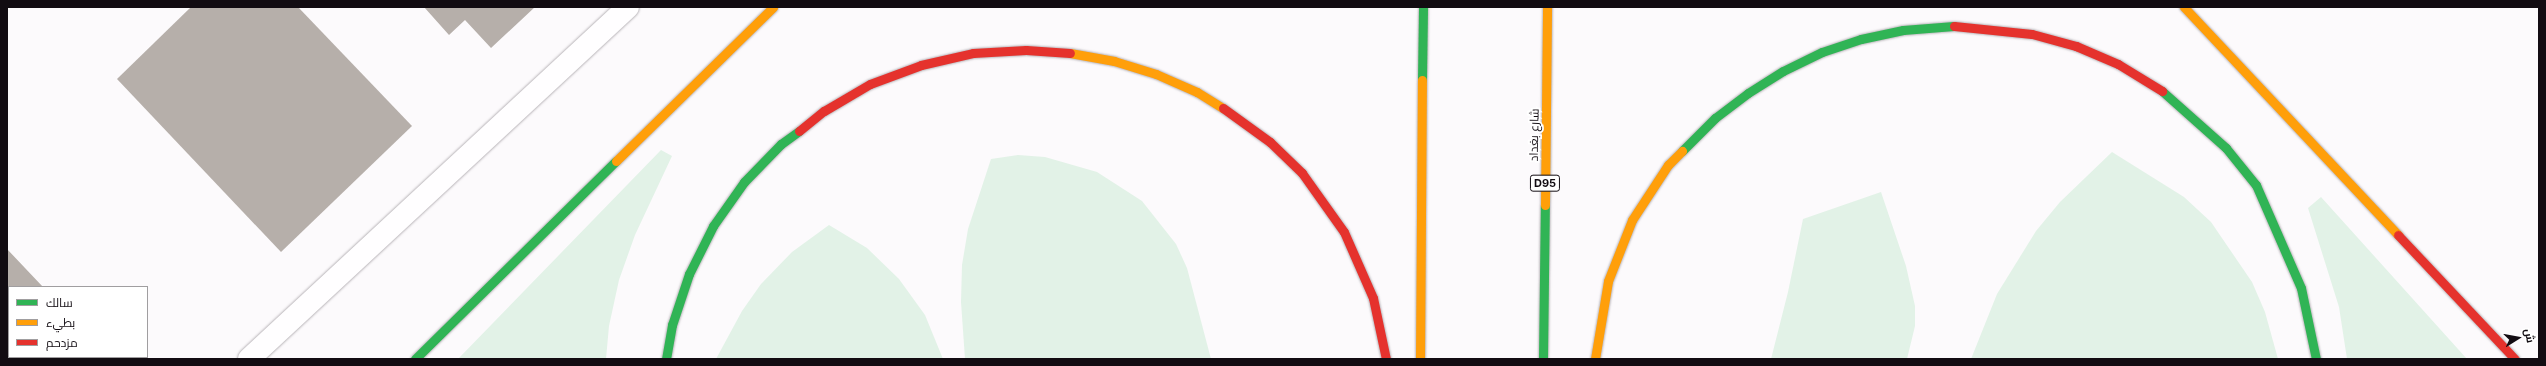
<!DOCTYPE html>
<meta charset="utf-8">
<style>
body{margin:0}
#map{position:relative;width:2546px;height:366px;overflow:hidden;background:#fcfafc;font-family:Inter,Cairo,sans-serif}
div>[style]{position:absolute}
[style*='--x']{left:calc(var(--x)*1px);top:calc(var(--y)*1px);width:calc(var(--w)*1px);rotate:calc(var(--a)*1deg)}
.green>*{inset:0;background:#e2f2e7}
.building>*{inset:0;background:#b6afaa}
.roads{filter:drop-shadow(0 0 1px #b8b4b8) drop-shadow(0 0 1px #b8b4b8)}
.street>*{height:22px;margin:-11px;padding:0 11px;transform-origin:11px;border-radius:11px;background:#fffeff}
.fast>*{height:9px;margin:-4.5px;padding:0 4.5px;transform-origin:4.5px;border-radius:4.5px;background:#30b455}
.slow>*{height:9px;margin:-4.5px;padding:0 4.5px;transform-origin:4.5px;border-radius:4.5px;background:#ff9f0a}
.jam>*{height:9px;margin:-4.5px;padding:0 4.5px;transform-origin:4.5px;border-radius:4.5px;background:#e5322d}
span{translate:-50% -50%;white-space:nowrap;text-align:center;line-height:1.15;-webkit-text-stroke:3.5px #fff;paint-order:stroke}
.shield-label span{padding:1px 3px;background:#fff;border:1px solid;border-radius:3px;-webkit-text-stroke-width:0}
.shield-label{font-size:11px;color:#120c12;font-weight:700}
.street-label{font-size:12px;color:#120c12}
.frame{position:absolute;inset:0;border:8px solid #120c12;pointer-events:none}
.legend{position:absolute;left:8px;top:286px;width:140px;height:72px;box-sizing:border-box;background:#fff;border:1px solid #a09ea0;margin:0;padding:5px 7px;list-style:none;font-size:12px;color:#120c12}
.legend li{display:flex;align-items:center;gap:8px;height:20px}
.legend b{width:20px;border:1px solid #a09ea0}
.north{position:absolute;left:2498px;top:318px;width:40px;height:40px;-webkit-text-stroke:3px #fff;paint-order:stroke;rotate:79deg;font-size:11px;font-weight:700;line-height:16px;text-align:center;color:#120c12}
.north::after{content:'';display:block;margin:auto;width:14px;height:18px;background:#120c12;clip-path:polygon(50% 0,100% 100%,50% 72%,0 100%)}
</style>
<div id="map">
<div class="green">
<i style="clip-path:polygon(661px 150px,672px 156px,635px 235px,619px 280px,609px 326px,606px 359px,458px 359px)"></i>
<i style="clip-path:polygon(2112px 152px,2184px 197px,2211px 222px,2252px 282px,2265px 312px,2278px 359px,1971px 359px,1997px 294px,2036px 231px,2060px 202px)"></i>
<i style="clip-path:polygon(1018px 155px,1045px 157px,1097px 172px,1142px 201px,1176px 244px,1187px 268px,1211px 359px,965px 359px,961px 302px,962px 265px,968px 229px,991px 159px)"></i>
<i style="clip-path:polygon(1881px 192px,1906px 266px,1915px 306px,1915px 326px,1907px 359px,1771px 359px,1788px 292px,1803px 219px)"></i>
<i style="clip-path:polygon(2321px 197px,2467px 359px,2347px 359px,2339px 307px,2308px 208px)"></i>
<i style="clip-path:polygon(829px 225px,867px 248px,899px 279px,925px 315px,943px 359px,716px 359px,742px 311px,761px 284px,792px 252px)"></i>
</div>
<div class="building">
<i style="clip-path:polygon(191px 7px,298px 7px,412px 126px,281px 252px,117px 79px)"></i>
<i style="clip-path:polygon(424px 7px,535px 7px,491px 48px,465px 20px,449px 35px)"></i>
<i style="clip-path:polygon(7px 249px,43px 287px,9px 287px,9px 357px,110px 359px,7px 359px)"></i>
</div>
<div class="roads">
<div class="street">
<i style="--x:249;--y:359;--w:517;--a:-42.88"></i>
</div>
<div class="fast">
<i style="--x:1422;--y:80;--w:73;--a:-89.2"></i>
<i style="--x:2162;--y:91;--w:86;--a:41.7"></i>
<i style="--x:2226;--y:148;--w:48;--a:51"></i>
<i style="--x:2256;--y:185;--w:112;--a:66.4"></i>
<i style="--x:2301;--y:288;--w:73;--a:78.1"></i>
<i style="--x:1682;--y:151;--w:47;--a:-45"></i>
<i style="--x:1715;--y:118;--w:41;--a:-37.1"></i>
<i style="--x:1748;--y:93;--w:41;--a:-32.2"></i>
<i style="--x:1783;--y:71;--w:43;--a:-26"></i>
<i style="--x:1822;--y:52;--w:41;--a:-18.4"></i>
<i style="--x:1861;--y:39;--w:43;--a:-12.1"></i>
<i style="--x:1903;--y:30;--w:51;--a:-4.5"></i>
<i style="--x:415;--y:359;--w:282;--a:-44.6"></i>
<i style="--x:666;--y:359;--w:35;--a:-80"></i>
<i style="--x:672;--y:325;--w:54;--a:-71.6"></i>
<i style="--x:689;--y:274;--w:54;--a:-63.4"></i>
<i style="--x:713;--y:226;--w:54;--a:-54.8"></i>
<i style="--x:744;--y:182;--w:53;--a:-45.8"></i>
<i style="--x:781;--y:144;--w:22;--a:-36"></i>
<i style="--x:1543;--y:359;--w:154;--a:-89.3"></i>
</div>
<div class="slow">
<i style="--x:2184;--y:7;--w:313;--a:46.8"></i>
<i style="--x:1070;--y:53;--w:45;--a:10.3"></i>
<i style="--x:1114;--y:61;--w:44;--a:17.2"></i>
<i style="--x:1156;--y:74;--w:45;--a:23.7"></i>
<i style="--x:1197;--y:92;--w:31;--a:32"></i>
<i style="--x:616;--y:161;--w:220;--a:-44.4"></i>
<i style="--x:1545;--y:205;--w:198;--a:-89.4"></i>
<i style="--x:1420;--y:359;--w:279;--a:-89.6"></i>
<i style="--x:1595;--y:359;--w:79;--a:-80.5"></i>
<i style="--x:1608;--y:281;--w:66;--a:-68.5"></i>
<i style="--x:1632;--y:220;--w:66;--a:-56.8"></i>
<i style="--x:1668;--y:165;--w:20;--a:-45"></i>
</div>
<div class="jam">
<i style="--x:1954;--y:26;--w:78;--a:5.9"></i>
<i style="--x:2032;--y:34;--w:46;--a:15.3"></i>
<i style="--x:2076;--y:46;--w:46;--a:23.2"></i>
<i style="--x:2118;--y:64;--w:52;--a:31.5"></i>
<i style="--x:1223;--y:108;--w:58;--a:35.9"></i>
<i style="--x:1270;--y:142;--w:45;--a:44.1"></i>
<i style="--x:1302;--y:173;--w:72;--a:54.6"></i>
<i style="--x:1344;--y:232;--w:72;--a:66.3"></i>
<i style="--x:1373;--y:298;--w:62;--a:78"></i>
<i style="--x:799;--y:131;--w:32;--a:-39"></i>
<i style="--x:824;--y:111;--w:53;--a:-30.4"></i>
<i style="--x:870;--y:84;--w:54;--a:-20.4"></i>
<i style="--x:921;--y:65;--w:53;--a:-13"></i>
<i style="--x:973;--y:53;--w:53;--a:-3.2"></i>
<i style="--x:1026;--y:50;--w:44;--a:3.9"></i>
<i style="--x:2398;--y:235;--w:170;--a:46.7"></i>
</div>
</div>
<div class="shield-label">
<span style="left:1545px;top:183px">D95</span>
</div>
<div class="street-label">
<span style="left:1534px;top:135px;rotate:-89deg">شارع بغداد</span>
</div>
<div class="frame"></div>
<ul class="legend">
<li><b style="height:5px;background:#30b455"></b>سالك</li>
<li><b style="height:5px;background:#ff9f0a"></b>بطيء</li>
<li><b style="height:5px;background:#e5322d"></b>مزدحم</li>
</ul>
<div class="north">ش</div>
</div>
